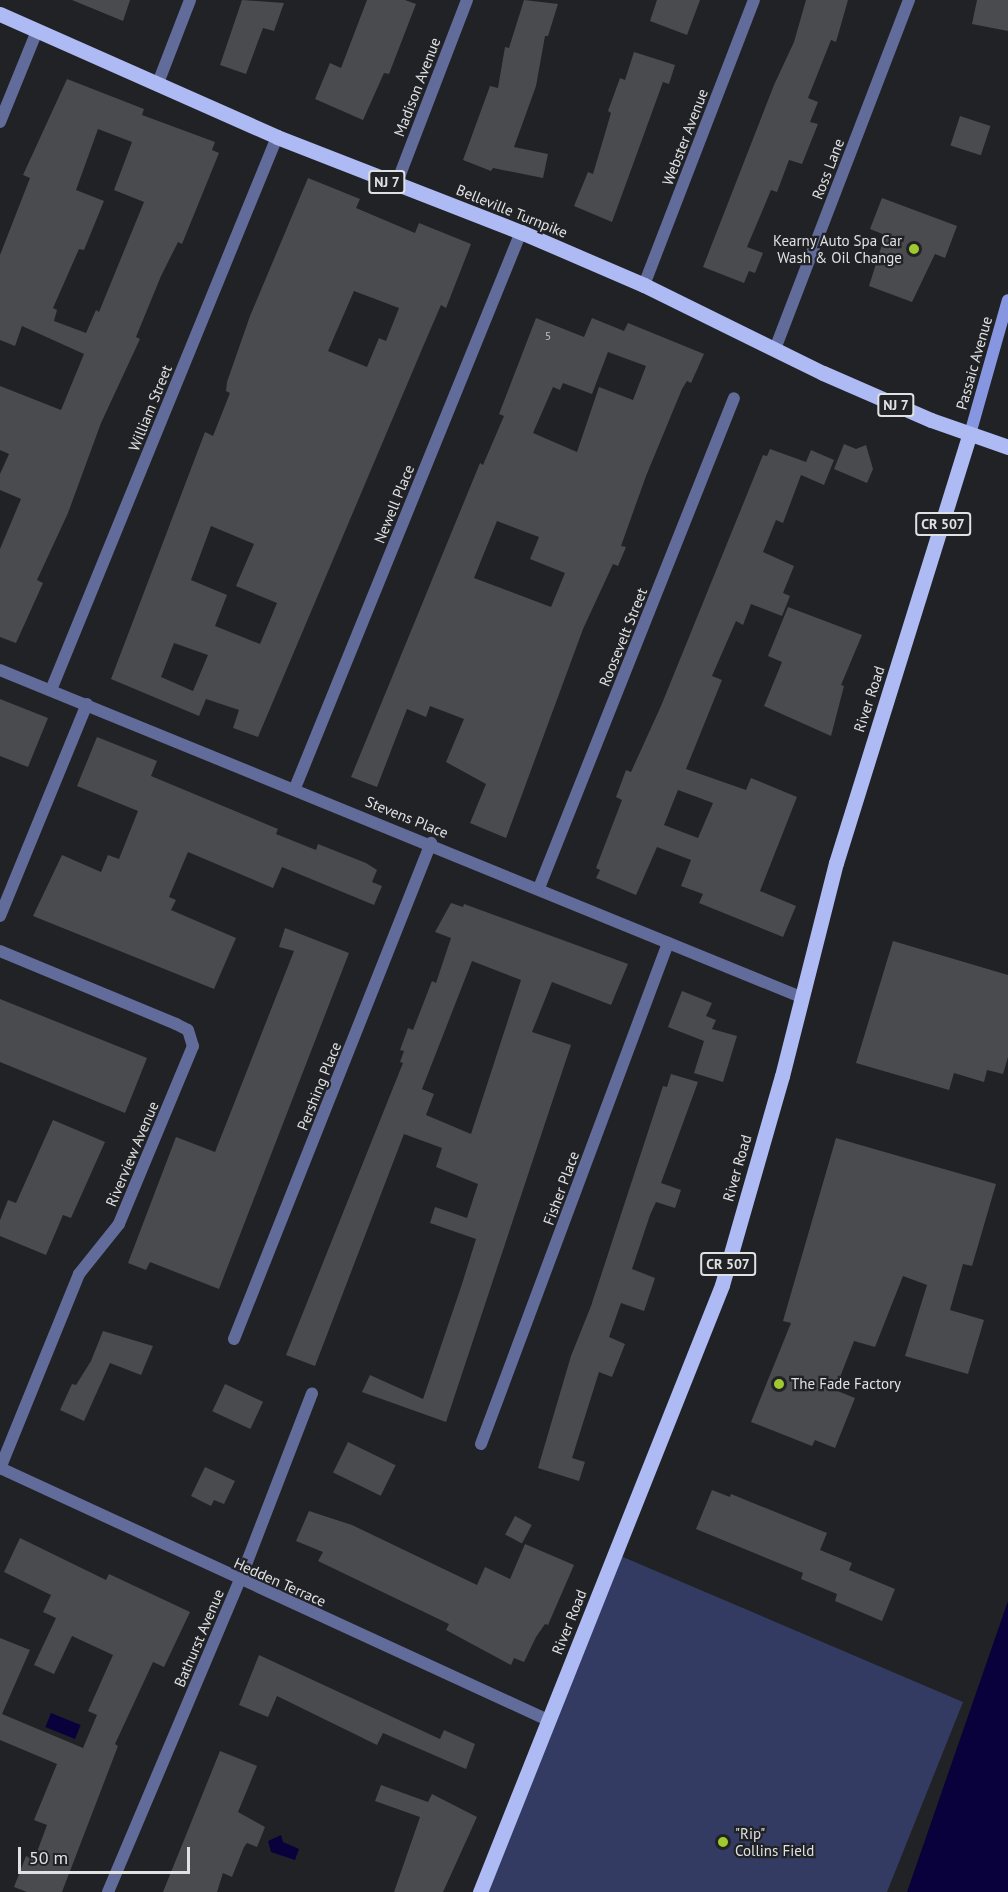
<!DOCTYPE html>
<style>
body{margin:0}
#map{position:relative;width:1008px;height:1892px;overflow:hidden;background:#212225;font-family:"PT Sans",sans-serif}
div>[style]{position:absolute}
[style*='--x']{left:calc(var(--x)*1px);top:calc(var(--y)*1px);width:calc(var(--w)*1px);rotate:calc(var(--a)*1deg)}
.green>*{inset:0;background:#343b62}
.water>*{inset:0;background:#08013b;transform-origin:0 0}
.building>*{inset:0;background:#4a4b4f;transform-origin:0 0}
.minor>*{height:12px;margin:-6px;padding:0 6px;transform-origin:6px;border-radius:6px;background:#626c9b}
.secondary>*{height:12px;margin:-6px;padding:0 6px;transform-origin:6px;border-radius:6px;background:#8796e1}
.primary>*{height:15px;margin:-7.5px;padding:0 7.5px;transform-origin:7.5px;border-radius:7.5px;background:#adbaf4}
.dots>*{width:16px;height:16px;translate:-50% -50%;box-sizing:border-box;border:3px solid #212225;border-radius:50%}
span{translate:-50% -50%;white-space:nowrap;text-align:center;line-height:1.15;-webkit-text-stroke:4.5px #212225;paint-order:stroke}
.number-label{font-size:12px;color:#babcbe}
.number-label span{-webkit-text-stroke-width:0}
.shield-label span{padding:2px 4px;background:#212225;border:2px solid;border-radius:4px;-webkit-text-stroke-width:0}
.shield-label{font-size:14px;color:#e0e1e3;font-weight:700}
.street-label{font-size:15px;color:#e0e1e3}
.poi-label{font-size:15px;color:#e0e1e3}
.right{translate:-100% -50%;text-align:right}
.left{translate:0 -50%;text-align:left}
.scale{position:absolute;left:18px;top:1847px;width:172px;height:27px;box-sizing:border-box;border:3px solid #e0e1e3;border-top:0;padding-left:8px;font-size:18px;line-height:21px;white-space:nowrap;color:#e0e1e3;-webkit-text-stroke:4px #212225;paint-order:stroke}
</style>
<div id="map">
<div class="green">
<i style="clip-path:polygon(616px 1554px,963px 1702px,887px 1892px,480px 1892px)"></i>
</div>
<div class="water">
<i style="clip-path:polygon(1008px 1601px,1008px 1892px,907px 1892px)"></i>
<i style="left:51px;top:1713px;width:32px;height:15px;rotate:22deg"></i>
<i style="clip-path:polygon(281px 1835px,283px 1842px,299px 1849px,295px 1860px,271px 1852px,268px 1841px)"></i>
</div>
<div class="building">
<i style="clip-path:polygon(72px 0,130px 0,123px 21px)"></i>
<i style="clip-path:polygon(242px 0,284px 3px,274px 31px,263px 28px,246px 74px,220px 65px)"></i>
<i style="clip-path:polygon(367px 0,405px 0,416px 4px,389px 74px,384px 73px,363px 120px,315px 99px,330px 63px,341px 68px)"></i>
<i style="clip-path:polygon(524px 0,558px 4px,548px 36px,545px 36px,536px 86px,514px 147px,548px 154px,543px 178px,493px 168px,491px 171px,463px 160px,490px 86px,498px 88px,505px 47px,509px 48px)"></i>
<i style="clip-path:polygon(657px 0,700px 0,687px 35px,650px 21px)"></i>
<i style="clip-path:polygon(806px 0,848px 0,836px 42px,831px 40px,808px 98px,818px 102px,810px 122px,818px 124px,802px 164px,789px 160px,777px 192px,771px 190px,747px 247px,763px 253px,755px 273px,749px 271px,744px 283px,703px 267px,774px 85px,794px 42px)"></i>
<i style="clip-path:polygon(977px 0,1008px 0,1008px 31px,972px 24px)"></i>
<i style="clip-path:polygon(634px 52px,675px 65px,669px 84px,663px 82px,612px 222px,574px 206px,588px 172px,593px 174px,611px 113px,608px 111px,620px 78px,625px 80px)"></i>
<i style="clip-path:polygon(evenodd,67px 79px,144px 109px,142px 115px,215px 142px,212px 150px,219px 153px,182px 244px,178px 242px,161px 276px,136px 337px,140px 339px,101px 423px,68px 513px,37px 580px,43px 583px,16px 643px,0 637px,0 549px,21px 499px,0 490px,0 474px,9px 454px,0 450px,0 386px,61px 410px,84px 354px,22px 326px,15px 346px,0 340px,0 255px,30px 178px,23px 175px,67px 79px,98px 129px,132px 142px,114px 190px,144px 202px,99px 312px,96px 310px,86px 333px,54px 321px,57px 310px,53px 308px,79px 249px,84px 250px,104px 201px,76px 190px,98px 129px)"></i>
<i style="left:960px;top:116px;width:32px;height:31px;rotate:18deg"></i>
<i style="clip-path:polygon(evenodd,308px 178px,360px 199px,356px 208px,415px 233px,419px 223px,471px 244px,446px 308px,441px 305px,425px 342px,258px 737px,233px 728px,239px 710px,206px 699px,199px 716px,111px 679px,205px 432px,213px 436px,230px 393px,226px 391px,227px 382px,250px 316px,308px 178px,354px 291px,399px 308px,386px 341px,379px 338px,367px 367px,328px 351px,354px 291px,308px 178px,211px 526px,254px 544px,236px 586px,277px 603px,260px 644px,215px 626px,227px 595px,191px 580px,211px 526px,308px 178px,174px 643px,208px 655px,193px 691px,161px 677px,174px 643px)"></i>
<i style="clip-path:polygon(882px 198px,957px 226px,945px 258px,935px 254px,912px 302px,869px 286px,885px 235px,870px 229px)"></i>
<i style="clip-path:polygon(evenodd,536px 318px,584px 337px,592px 318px,624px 331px,628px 323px,704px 354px,691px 383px,687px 381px,682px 389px,646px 476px,621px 546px,626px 547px,618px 566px,613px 564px,583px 629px,506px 838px,470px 823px,486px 784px,446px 762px,464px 719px,430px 706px,426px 717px,407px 709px,377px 787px,351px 777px,480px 463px,483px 465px,504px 416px,499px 414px,536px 318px,608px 352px,646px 366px,633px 400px,599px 387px,577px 452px,533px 433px,553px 387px,560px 390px,563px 383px,592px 394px,608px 352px,536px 318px,497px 521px,539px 537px,530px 559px,565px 573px,551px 607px,474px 578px,497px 521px)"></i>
<i style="clip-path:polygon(844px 444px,856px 449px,866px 445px,873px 469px,867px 483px,834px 469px)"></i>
<i style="clip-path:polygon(evenodd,770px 449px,806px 462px,801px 474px,811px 450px,834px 460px,824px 485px,801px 475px,783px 523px,776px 520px,763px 552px,794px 566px,783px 593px,790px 596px,782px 616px,751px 604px,743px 625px,736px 621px,712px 676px,722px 680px,686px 769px,746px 790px,751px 778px,797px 797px,760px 891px,796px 906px,783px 937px,699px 903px,703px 894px,681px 886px,691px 860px,657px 847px,636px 895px,596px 878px,600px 870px,596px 868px,622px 800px,616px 797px,626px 770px,631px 772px,661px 706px,763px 455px,767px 456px,770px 449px,678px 790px,713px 803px,698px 838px,664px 825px,678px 790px)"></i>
<i style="clip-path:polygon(788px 607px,862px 635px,841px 685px,844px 686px,831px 736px,764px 706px,782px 662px,768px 656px)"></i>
<i style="clip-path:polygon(0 699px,48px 718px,28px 767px,0 756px)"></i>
<i style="clip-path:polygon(97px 737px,157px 761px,151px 776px,278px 829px,276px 834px,316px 850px,318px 844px,366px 863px,377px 870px,372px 882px,382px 886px,374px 905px,282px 867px,273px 888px,188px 852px,169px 897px,176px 900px,171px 910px,236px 938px,214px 989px,33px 916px,62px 855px,101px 872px,108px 855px,119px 859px,138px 811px,77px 786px)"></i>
<i style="clip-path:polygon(evenodd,451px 903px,463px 907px,464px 904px,628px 964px,611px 1005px,552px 982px,532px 1032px,571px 1045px,446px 1422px,362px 1392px,370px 1375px,423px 1399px,462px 1284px,476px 1239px,430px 1223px,435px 1207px,467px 1218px,478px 1184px,436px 1167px,442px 1148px,404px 1134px,315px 1366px,286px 1355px,403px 1063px,400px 1062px,404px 1051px,400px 1050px,408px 1028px,413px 1030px,432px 981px,436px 983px,451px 938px,435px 932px,451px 903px,472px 961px,521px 980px,471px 1134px,426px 1115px,434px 1094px,422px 1089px,472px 961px)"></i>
<i style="clip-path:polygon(285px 928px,349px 953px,219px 1289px,150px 1262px,146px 1270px,128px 1263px,176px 1137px,215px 1152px,294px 951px,279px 947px)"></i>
<i style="clip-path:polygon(893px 941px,1008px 975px,1008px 1057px,1003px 1074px,987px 1070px,984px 1082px,954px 1073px,949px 1090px,856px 1063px)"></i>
<i style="clip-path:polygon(682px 991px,712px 1003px,706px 1016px,716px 1020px,712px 1029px,737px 1036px,723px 1082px,694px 1073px,704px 1041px,668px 1027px)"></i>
<i style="clip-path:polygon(0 999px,147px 1058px,125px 1113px,0 1062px)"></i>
<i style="clip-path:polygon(671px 1074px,698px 1082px,661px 1183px,681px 1190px,675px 1208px,656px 1202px,650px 1215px,632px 1269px,655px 1278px,644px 1311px,621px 1303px,609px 1337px,625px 1344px,612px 1377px,599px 1372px,572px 1458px,585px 1462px,579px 1481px,538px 1468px,571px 1356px,591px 1306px,663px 1086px,667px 1087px)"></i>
<i style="clip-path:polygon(53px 1120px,105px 1142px,71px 1218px,63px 1215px,46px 1255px,0 1236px,0 1220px,8px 1200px,16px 1203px)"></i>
<i style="clip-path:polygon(836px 1138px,996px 1184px,972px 1266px,963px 1264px,950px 1310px,984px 1320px,968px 1374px,905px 1356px,927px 1285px,903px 1276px,875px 1347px,854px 1341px,835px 1390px,855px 1398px,835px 1448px,815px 1440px,812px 1446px,751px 1422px,791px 1323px,783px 1321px)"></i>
<i style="clip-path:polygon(103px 1331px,153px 1346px,141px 1375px,110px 1363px,84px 1421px,60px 1410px,72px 1384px,76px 1385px,91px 1361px)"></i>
<i style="left:225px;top:1384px;width:42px;height:30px;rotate:25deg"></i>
<i style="left:348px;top:1442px;width:53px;height:34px;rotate:26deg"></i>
<i style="clip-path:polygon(205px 1467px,235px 1481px,224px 1504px,214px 1500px,211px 1506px,191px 1496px)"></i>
<i style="clip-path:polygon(712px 1490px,730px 1497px,731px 1494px,827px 1533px,820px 1550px,852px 1563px,849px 1570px,895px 1589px,882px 1621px,835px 1601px,837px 1594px,801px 1579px,803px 1573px,696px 1529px)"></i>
<i style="clip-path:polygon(309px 1511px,352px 1525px,477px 1585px,485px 1567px,510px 1579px,525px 1544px,574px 1565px,548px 1625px,545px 1624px,536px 1637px,524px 1662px,514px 1658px,511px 1665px,446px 1630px,449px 1624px,318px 1561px,323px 1552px,296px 1541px)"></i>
<i style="left:515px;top:1516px;width:19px;height:21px;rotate:28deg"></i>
<i style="clip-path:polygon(20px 1538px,106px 1580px,109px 1574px,190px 1612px,164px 1667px,153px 1662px,115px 1744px,118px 1746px,62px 1892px,27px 1892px,14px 1887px,26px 1856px,34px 1860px,47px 1825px,34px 1820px,57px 1764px,0 1740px,0 1638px,30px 1650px,2px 1714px,83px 1748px,97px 1715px,88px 1711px,113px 1655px,72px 1636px,54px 1674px,34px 1665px,56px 1618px,43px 1612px,51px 1595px,4px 1572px)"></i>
<i style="clip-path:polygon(259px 1655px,440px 1739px,444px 1730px,475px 1744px,466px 1769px,383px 1733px,377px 1745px,277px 1696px,268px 1717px,239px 1705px)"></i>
<i style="clip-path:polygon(220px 1751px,257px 1766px,238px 1812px,265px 1827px,257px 1847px,247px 1843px,244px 1847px,232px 1877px,223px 1873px,217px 1892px,163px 1892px)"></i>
<i style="clip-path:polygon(381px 1785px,428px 1802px,432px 1794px,477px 1817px,443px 1892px,394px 1892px,420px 1817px,375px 1801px)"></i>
</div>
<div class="minor">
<i style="--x:158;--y:83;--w:89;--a:-68.9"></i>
<i style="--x:0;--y:122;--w:98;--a:-67.9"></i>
<i style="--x:396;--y:185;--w:198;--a:-69"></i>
<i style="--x:644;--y:285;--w:305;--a:-68.9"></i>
<i style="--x:775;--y:349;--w:374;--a:-69"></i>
<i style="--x:0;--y:670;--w:865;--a:22.21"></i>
<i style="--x:51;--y:690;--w:597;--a:-67.77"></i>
<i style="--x:295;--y:788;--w:600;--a:-67.88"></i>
<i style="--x:539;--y:888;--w:527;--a:-68.3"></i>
<i style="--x:0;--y:916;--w:229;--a:-67.7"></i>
<i style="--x:0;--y:951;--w:191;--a:22.5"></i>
<i style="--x:176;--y:1024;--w:13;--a:27"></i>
<i style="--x:188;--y:1030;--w:17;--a:73"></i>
<i style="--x:193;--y:1046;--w:193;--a:112.6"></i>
<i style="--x:119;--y:1224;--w:64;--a:128.7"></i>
<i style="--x:79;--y:1274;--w:210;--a:112.1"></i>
<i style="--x:234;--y:1339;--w:534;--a:-68.34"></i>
<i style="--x:481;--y:1444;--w:535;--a:-69.53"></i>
<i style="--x:0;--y:1468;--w:603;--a:24.7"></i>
<i style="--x:108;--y:1892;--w:339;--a:-67.1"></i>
<i style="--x:240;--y:1580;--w:200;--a:-68.9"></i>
</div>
<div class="secondary">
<i style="--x:970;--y:434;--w:139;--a:-74.2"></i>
</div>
<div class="primary">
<i style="--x:0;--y:14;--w:303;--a:23.9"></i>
<i style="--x:277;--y:137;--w:262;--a:21.3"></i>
<i style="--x:521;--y:232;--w:134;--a:23.3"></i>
<i style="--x:644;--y:285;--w:199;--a:26.2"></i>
<i style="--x:823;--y:373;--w:118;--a:23.5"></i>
<i style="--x:931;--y:420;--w:82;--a:19.3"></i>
<i style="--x:480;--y:1892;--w:653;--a:-68.26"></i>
<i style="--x:722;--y:1285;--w:217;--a:-74"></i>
<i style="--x:782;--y:1076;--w:220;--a:-75.8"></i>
<i style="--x:836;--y:863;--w:449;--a:-72.7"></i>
</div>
<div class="dots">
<i style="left:914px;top:249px;background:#9eca2f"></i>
<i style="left:779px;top:1384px;background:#9eca2f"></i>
<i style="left:723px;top:1842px;background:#9eca2f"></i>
</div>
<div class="number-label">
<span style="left:548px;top:336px">5</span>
</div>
<div class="shield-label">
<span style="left:387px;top:182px">NJ 7</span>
<span style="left:896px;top:405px">NJ 7</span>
<span style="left:943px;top:524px">CR 507</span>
<span style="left:728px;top:1264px">CR 507</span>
</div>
<div class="street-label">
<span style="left:417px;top:87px;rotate:-69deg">Madison Avenue</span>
<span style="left:685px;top:137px;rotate:-69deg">Webster Avenue</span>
<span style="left:828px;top:169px;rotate:-69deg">Ross Lane</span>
<span style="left:512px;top:211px;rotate:22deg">Belleville Turnpike</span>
<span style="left:974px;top:363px;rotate:-74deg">Passaic Avenue</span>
<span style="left:150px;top:408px;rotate:-68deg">William Street</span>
<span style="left:394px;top:504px;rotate:-68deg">Newell Place</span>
<span style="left:623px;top:637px;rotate:-68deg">Roosevelt Street</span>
<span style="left:869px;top:699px;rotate:-72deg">River Road</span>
<span style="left:407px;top:817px;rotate:22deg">Stevens Place</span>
<span style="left:319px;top:1086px;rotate:-68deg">Pershing Place</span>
<span style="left:132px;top:1154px;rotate:-67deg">Riverview Avenue</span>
<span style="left:737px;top:1168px;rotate:-74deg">River Road</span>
<span style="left:561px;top:1188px;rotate:-70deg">Fisher Place</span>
<span style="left:280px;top:1582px;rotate:24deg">Hedden Terrace</span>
<span style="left:569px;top:1622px;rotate:-68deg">River Road</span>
<span style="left:199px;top:1638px;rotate:-67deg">Bathurst Avenue</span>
</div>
<div class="poi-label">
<span class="right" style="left:902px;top:249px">Kearny Auto Spa Car<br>Wash &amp; Oil Change</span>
<span class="left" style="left:791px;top:1384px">The Fade Factory</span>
<span class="left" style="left:735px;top:1842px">"Rip"<br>Collins Field</span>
</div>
<div class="scale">50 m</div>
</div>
